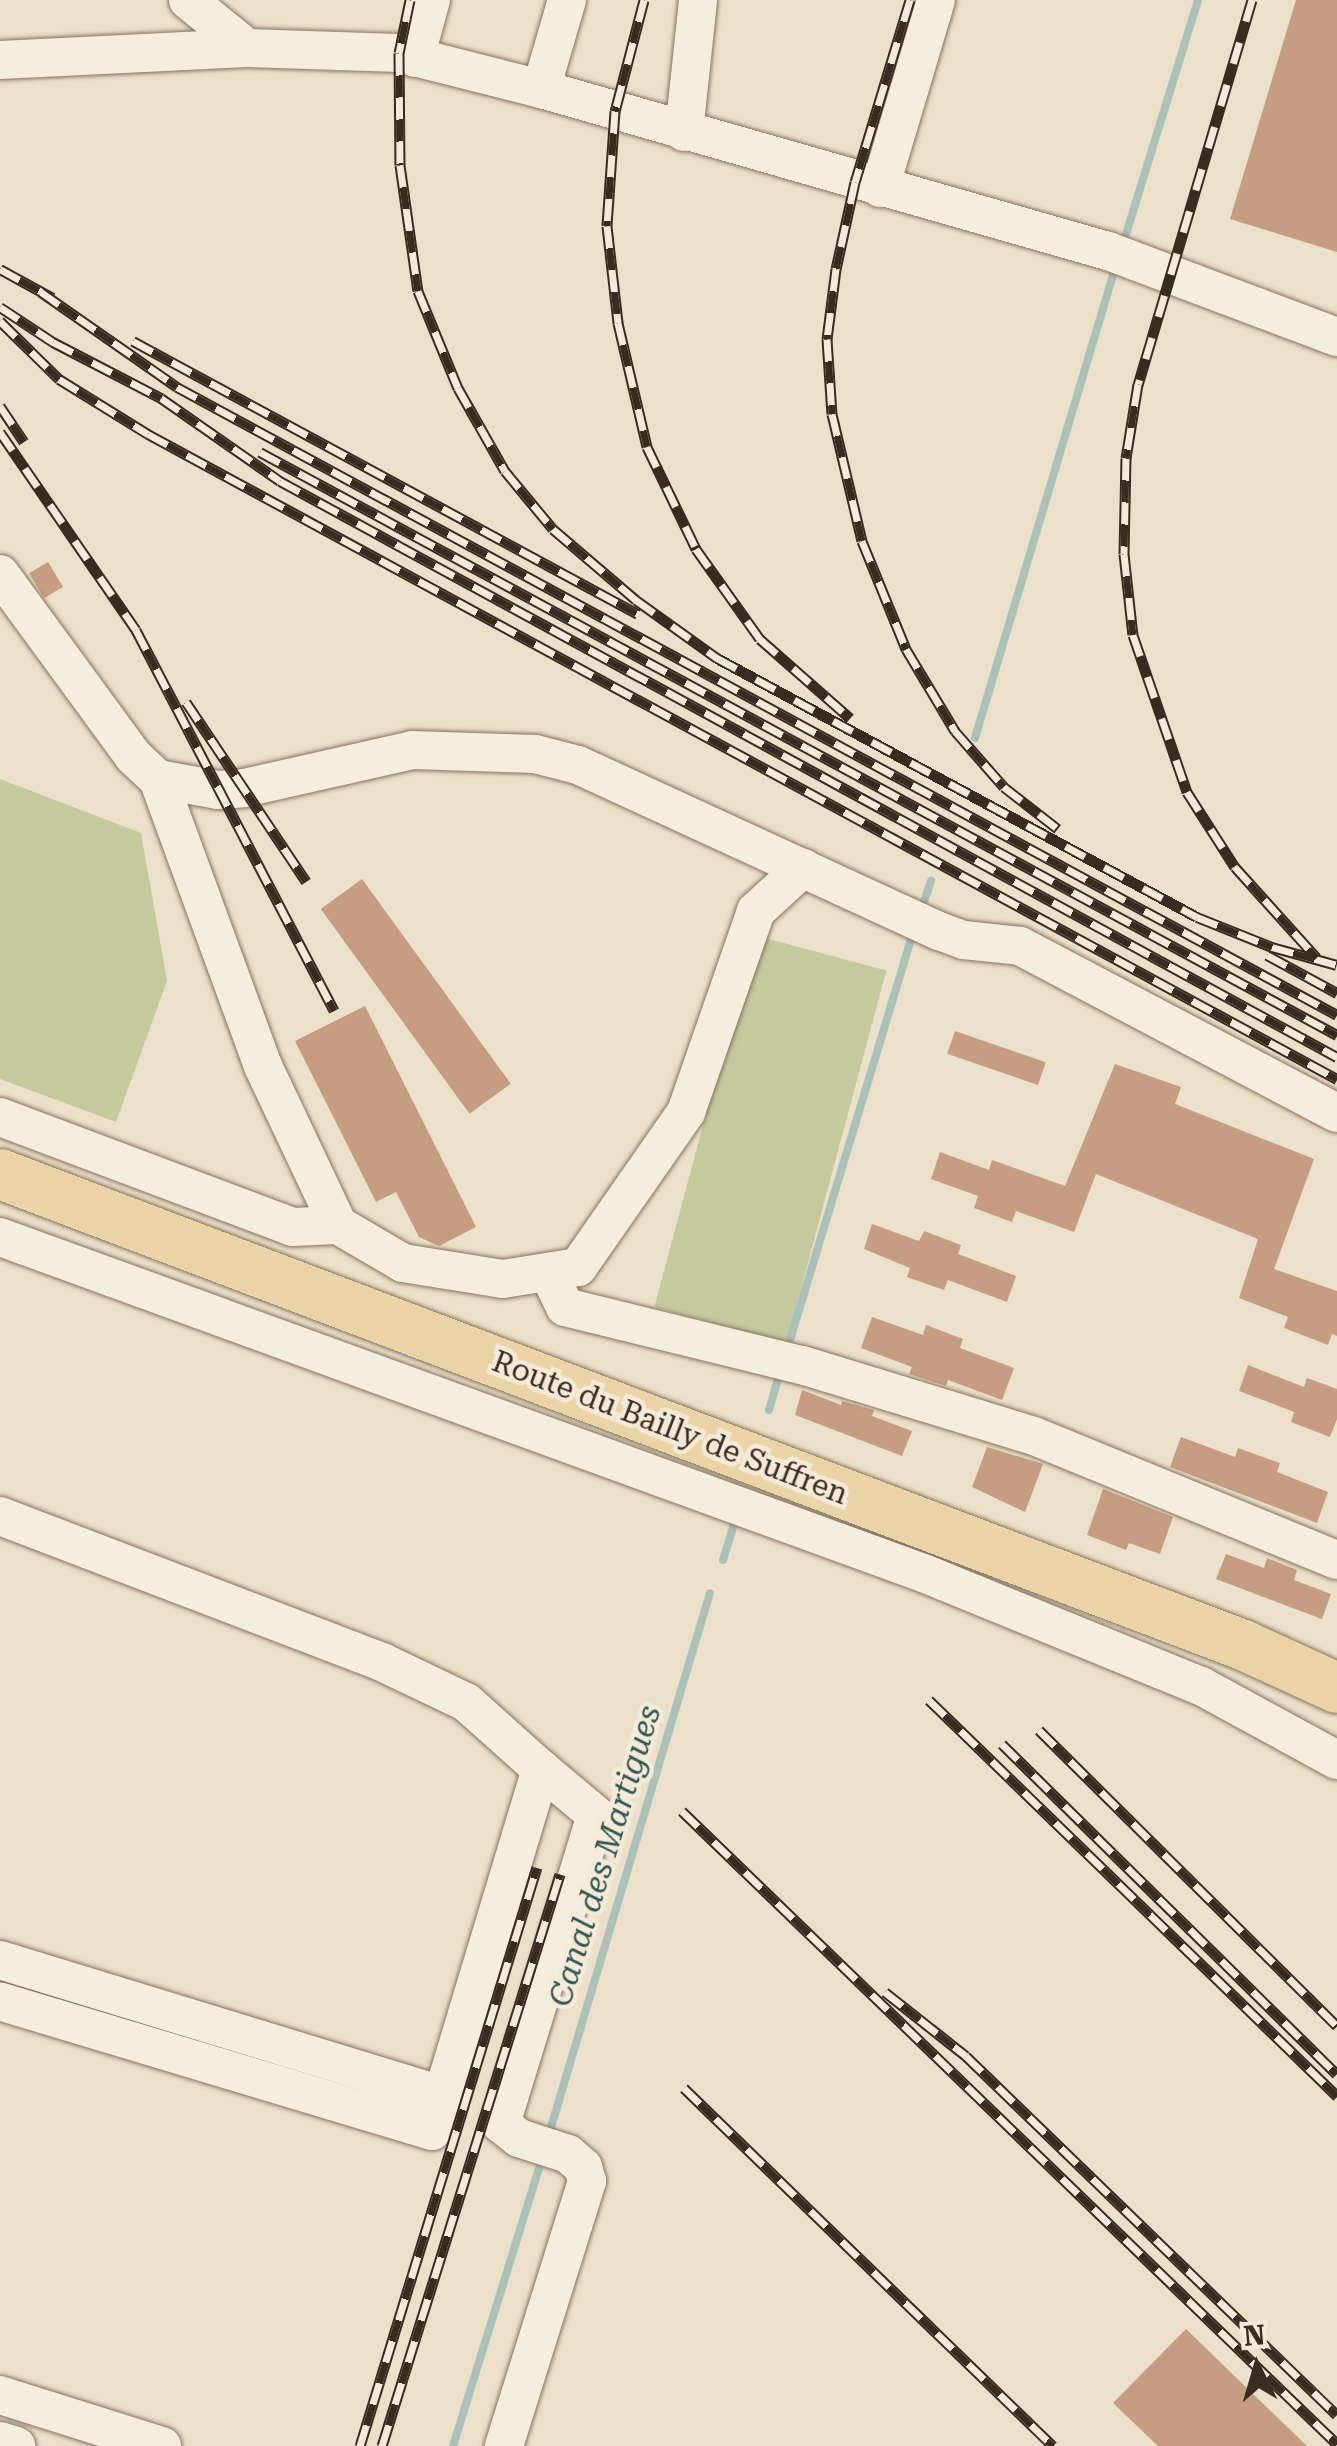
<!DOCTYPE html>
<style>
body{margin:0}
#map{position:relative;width:1337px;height:2446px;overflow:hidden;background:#ebe0c9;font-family:"Roboto Serif",serif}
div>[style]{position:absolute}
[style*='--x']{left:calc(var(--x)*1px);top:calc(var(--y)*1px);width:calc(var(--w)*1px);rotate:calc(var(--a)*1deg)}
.green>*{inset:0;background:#c5c99e;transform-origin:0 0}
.stream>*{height:8px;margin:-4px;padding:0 4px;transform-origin:4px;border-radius:4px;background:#aac0b9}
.building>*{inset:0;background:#c69d82;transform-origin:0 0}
.roads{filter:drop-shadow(0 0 2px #86735f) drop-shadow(0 0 2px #86735f)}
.minor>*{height:38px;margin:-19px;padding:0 19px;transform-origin:19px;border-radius:19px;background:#f6eedc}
.major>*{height:50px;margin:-25px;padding:0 25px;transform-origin:25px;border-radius:25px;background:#ead4a5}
.rail>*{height:11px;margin-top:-5.5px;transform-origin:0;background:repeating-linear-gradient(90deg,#f3ebd8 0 22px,#382c21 0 44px);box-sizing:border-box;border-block:2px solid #382c21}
span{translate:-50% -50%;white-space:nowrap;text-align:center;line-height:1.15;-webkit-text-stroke:9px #f3ebd8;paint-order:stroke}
.street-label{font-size:30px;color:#382c21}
.water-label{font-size:32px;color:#325653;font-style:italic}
.north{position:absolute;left:1207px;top:2316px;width:100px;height:100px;-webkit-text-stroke:8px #f3ebd8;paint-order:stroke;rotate:355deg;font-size:28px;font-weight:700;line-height:40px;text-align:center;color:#382c21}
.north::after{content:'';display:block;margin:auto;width:35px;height:45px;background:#382c21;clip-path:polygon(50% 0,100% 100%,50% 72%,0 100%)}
</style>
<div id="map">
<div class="green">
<i style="clip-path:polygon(0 779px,141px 833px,167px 981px,116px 1122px,0 1079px)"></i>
<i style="left:754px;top:935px;width:137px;height:385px;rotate:15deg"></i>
</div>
<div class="stream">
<i style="--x:1123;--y:244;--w:255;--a:-72.9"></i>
<i style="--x:975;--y:738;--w:485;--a:-73.4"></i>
<i style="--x:921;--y:910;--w:31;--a:-71"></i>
<i style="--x:787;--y:1350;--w:436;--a:-73.2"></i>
<i style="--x:769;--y:1410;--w:35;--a:-74"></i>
<i style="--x:723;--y:1560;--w:41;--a:-72.9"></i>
<i style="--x:549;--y:2134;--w:564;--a:-73.43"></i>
<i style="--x:453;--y:2446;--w:291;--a:-72.8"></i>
</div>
<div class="building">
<i style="clip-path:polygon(1296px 0,1337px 0,1337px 252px,1230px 219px)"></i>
<i style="left:48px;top:562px;width:29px;height:22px;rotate:59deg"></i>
<i style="left:362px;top:879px;width:253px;height:51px;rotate:54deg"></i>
<i style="clip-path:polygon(365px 1006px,476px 1227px,439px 1246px,419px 1237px,396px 1192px,376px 1202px,295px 1041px)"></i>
<i style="left:955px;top:1031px;width:96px;height:24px;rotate:19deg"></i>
<i style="clip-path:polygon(1115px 1064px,1181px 1087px,1175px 1104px,1314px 1159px,1274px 1269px,1337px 1291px,1337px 1336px,1332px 1334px,1328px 1345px,1284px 1328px,1288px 1317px,1239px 1298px,1258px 1239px,1096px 1174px,1074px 1232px,1016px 1211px,1012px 1222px,974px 1208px,978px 1196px,931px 1179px,940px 1152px,989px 1170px,992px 1160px,1065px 1186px)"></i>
<i style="clip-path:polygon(872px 1224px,919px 1241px,924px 1231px,961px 1245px,958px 1254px,1016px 1276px,1007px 1302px,948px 1280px,944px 1290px,907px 1277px,910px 1268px,864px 1249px)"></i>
<i style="clip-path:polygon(872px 1317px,923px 1335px,926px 1325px,963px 1339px,960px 1348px,1014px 1368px,1002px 1400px,948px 1380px,946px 1386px,909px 1374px,912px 1367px,861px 1348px)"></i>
<i style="clip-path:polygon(1248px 1365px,1304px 1387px,1307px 1378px,1337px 1389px,1337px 1419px,1330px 1437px,1291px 1422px,1294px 1412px,1239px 1391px)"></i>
<i style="clip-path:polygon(802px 1390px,841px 1405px,842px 1401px,874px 1410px,872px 1416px,912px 1431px,902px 1456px,795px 1415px)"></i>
<i style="clip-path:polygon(1181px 1437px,1235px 1457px,1238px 1448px,1280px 1463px,1277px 1472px,1328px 1492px,1317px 1523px,1170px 1467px)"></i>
<i style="clip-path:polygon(987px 1447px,1043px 1464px,1025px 1512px,972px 1487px)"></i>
<i style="clip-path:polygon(1103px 1489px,1173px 1517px,1160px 1554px,1129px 1543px,1126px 1550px,1087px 1535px)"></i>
<i style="clip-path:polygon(1226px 1554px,1264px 1568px,1267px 1558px,1297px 1570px,1294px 1580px,1331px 1594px,1322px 1619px,1216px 1579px)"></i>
<i style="clip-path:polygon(1186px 2329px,1307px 2446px,1158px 2446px,1113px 2403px)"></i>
</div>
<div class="roads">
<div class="minor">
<i style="--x:188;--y:0;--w:76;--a:39.1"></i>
<i style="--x:415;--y:58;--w:60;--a:-74.6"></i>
<i style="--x:0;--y:60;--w:247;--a:-2.8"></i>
<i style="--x:247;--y:48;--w:152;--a:1.9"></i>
<i style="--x:399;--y:53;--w:146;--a:14.2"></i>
<i style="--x:541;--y:89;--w:590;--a:15.95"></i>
<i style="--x:1108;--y:251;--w:245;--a:20.6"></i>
<i style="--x:541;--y:89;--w:93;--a:-73.7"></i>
<i style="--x:684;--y:132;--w:133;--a:-83.9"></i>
<i style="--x:880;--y:188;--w:196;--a:-73.4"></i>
<i style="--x:0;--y:574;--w:225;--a:53.8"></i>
<i style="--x:133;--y:756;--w:34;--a:43"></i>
<i style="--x:158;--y:779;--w:61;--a:10.4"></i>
<i style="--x:218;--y:790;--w:26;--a:-4"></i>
<i style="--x:244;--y:788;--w:172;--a:-12.7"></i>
<i style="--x:412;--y:750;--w:123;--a:1.9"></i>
<i style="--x:535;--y:754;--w:44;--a:14.3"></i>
<i style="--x:578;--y:765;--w:397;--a:24.7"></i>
<i style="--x:939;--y:931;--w:27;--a:20"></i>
<i style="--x:964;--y:940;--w:56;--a:6.1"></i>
<i style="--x:1020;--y:946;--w:358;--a:27.8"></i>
<i style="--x:158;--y:779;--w:306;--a:69.9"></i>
<i style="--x:263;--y:1066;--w:176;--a:64.7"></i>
<i style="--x:338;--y:1225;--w:75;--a:30.3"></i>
<i style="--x:403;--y:1263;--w:101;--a:9.1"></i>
<i style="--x:503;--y:1279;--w:76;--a:-9.1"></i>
<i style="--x:578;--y:1267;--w:189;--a:-55.1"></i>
<i style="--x:686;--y:1112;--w:213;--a:-70.8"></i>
<i style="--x:756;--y:911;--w:64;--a:-42.5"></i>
<i style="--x:0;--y:1117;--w:312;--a:20.6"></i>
<i style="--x:292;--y:1227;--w:46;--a:-2.5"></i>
<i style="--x:0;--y:1237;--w:985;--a:20"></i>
<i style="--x:926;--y:1574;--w:297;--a:22.2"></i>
<i style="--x:1201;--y:1686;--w:155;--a:28.6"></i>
<i style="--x:548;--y:1272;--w:39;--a:64"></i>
<i style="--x:565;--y:1307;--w:244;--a:13.8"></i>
<i style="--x:802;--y:1365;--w:243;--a:17"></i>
<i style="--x:1034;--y:1436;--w:327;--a:22.3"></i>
<i style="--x:0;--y:1516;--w:409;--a:20.9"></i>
<i style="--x:382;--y:1662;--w:93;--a:25.5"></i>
<i style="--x:466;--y:1702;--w:101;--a:41.8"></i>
<i style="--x:541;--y:1769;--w:378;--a:106.8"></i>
<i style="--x:432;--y:2131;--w:451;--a:-163.3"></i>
<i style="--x:0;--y:1960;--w:464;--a:17"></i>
<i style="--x:0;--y:2395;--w:170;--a:17.5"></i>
<i style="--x:0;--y:2441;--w:17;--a:17"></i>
<i style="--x:504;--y:2446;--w:278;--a:-72.6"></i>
<i style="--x:587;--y:2181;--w:15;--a:-106"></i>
<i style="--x:583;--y:2167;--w:20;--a:-139"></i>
<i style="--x:568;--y:2154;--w:52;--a:-161.9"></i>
<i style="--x:519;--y:2138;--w:23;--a:-142"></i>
<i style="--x:501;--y:2124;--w:323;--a:-72.9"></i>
<i style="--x:596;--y:1815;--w:72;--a:-140.1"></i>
</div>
<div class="major">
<i style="--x:0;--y:1174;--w:1329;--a:20.75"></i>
<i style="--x:1243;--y:1645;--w:103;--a:24.6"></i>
</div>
</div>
<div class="rail">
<i style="--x:410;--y:0;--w:54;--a:101.7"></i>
<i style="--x:399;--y:53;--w:112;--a:89.5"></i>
<i style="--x:400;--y:165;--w:127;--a:81.9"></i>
<i style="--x:418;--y:291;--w:105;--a:67.6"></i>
<i style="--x:458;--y:388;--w:95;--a:60.5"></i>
<i style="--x:505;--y:471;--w:75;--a:50.4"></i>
<i style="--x:553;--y:529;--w:109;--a:40.5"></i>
<i style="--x:636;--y:600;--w:100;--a:35.6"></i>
<i style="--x:717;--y:658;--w:545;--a:28.35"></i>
<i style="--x:1197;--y:917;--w:81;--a:21.8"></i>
<i style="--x:1272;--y:947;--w:67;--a:15.5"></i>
<i style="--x:644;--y:0;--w:115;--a:104.6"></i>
<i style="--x:615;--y:111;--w:115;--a:94"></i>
<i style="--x:607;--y:226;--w:98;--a:83.5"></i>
<i style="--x:618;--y:323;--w:127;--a:76.8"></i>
<i style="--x:647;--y:447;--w:113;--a:64.3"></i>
<i style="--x:696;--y:549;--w:110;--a:54.6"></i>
<i style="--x:760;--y:639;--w:120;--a:41.3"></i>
<i style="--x:910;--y:0;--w:190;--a:106.8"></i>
<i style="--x:855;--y:182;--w:89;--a:102.3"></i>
<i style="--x:836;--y:269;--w:71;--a:97.3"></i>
<i style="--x:827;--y:339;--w:75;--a:86.2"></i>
<i style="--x:832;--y:414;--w:130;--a:76.7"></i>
<i style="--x:862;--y:541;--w:117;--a:67.8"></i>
<i style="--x:906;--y:649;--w:96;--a:59.1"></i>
<i style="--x:955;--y:731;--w:74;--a:48.8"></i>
<i style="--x:1004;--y:787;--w:68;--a:37.9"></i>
<i style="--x:1252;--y:0;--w:401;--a:106.5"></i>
<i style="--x:1138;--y:384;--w:75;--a:99.2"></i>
<i style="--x:1126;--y:458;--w:96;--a:91.2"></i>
<i style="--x:1124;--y:554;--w:81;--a:83.7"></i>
<i style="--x:1133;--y:635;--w:166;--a:71"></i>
<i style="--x:1187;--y:792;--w:89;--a:57.4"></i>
<i style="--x:1235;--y:867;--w:122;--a:48"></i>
<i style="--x:0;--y:269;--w:60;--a:28.7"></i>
<i style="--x:41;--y:292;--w:166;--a:34.9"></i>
<i style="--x:177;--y:387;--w:1319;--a:28.43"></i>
<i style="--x:0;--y:307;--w:64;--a:33.4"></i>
<i style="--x:53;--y:342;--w:122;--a:27.4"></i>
<i style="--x:161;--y:398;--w:145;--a:34.9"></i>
<i style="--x:280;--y:481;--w:1204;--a:28.59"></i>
<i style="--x:0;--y:321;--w:83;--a:44.5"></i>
<i style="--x:59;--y:379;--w:105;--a:31.7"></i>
<i style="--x:148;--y:434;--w:1353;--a:28.48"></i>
<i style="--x:133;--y:341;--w:574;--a:28.4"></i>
<i style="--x:0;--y:406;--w:43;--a:56.3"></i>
<i style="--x:0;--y:432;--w:240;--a:55.5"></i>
<i style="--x:136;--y:630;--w:429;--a:62.5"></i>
<i style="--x:260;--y:452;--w:1225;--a:28.43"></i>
<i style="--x:186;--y:702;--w:216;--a:56.2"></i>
<i style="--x:1267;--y:955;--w:80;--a:28.5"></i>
<i style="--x:929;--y:1700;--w:569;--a:44.14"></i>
<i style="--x:1039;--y:1730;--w:420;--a:44.8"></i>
<i style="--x:1002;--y:1744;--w:470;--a:44.6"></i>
<i style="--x:682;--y:1811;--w:911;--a:44.02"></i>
<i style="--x:885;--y:1992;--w:103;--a:38.3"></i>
<i style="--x:966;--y:2056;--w:516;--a:44.06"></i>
<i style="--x:684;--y:2088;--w:514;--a:44.13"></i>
<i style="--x:360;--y:2446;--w:605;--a:-73"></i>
<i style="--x:382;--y:2446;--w:599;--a:-72.71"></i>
</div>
<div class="street-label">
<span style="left:670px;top:1428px;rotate:21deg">Route du Bailly de Suffren</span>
</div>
<div class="water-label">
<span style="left:605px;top:1856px;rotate:-73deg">Canal des Martigues</span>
</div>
<div class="north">N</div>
</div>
